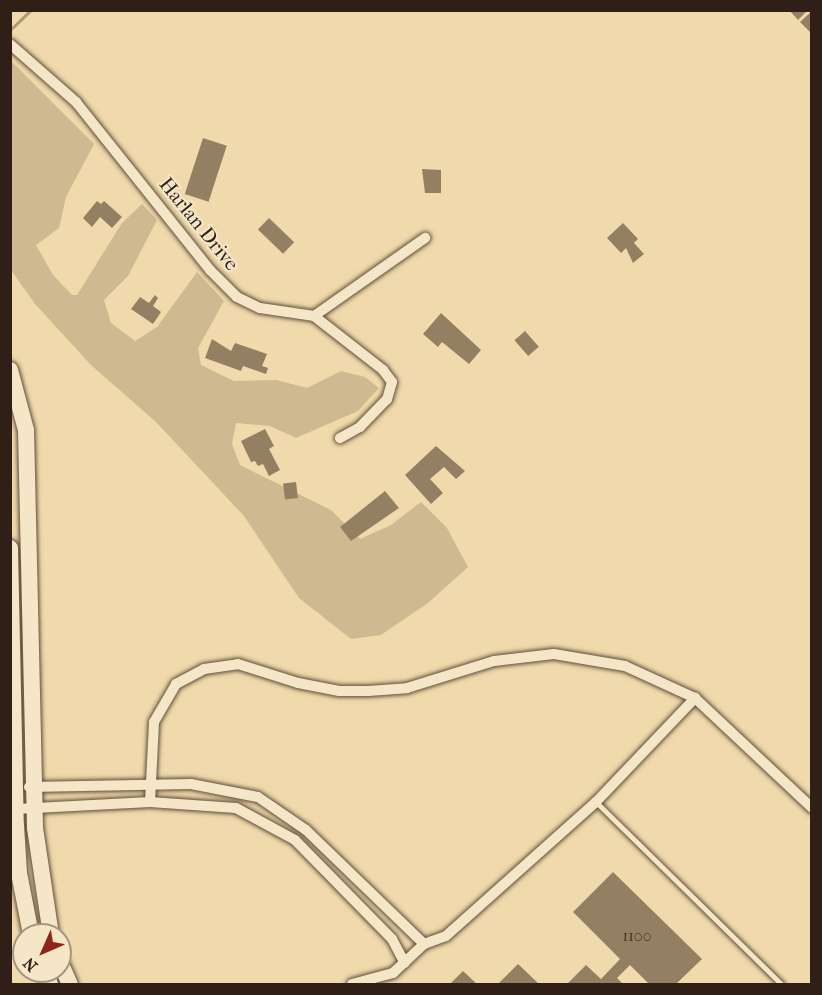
<!DOCTYPE html>
<style>
body{margin:0}
#map{position:relative;width:822px;height:995px;overflow:hidden;background:#f0d9aa;font-family:"IM FELL French Canon",serif}
div>[style]{position:absolute}
.green>*{inset:0;background:#cfb991}
.stream>*{height:3px;margin:-1.5px;padding:0 1.5px;transform-origin:1.5px;border-radius:1.5px;background:#ae9a78}
.building>*{inset:0;background:#938063;transform-origin:0 0}
.roads{filter:drop-shadow(0 0 2px #5f4e3c) drop-shadow(0 0 2px #5f4e3c)}
.lane>*{height:5px;margin:-2.5px;padding:0 2.5px;transform-origin:2.5px;border-radius:2.5px;background:#f5e6c8}
.street>*{height:10px;margin:-5px;padding:0 5px;transform-origin:5px;border-radius:5px;background:#f5e6c8}
.secondary>*{height:16px;margin:-8px;padding:0 8px;transform-origin:8px;border-radius:8px;background:#f5e6c8}
span{translate:-50% -50%;white-space:nowrap;text-align:center;line-height:1.15;-webkit-text-stroke:4.5px #f5e6c8;paint-order:stroke}
.number-label{font-size:16px;color:#48372a}
.number-label span{-webkit-text-stroke-width:0}
.street-label{font-size:20px;color:#2f1f17}
.frame{position:absolute;inset:0;border:12px solid #2f1f17;pointer-events:none}
.north{position:absolute;left:12px;top:923px;width:60px;height:60px;box-sizing:border-box;background:#f5e6c8;border:2px solid #a69681;border-radius:50%;rotate:225deg;font-size:16px;font-weight:700;line-height:24px;text-align:center;color:#2f1f17}
.north::after{content:'';display:block;margin:auto;width:21px;height:27px;background:#8f2418;clip-path:polygon(50% 0,100% 100%,50% 72%,0 100%)}
</style>
<div id="map">
<div class="green">
<div style="clip-path:polygon(10px 60px,94px 144px,66px 197px,59px 228px,36px 245px,53px 275px,72px 295px,77px 295px,122px 223px,142px 204px,157px 220px,128px 276px,104px 300px,111px 323px,135px 341px,157px 327px,197px 272px,224px 301px,198px 348px,201px 365px,234px 381px,276px 380px,307px 388px,341px 371px,365px 377px,379px 388px,358px 411px,296px 438px,270px 426px,236px 423px,232px 444px,240px 465px,331px 510px,360px 539px,391px 525px,421px 502px,447px 528px,468px 567px,428px 603px,381px 635px,351px 639px,299px 598px,244px 516px,156px 422px,91px 365px,35px 304px,11px 270px)"></div>
</div>
<div class="stream">
<div style="left:10px;top:30px;width:29px;rotate:-44deg"></div>
</div>
<div class="building">
<div style="clip-path:polygon(789px 10px,808px 10px,798px 20px)"></div>
<div style="clip-path:polygon(812px 11px,812px 34px,800px 22px)"></div>
<div style="left:203px;top:138px;width:25px;height:59px;rotate:18deg"></div>
<div style="clip-path:polygon(422px 169px,441px 170px,441px 193px,425px 193px)"></div>
<div style="clip-path:polygon(97px 201px,101px 204px,104px 201px,122px 217px,112px 228px,100px 217px,92px 227px,83px 218px)"></div>
<div style="left:269px;top:218px;width:35px;height:16px;rotate:44deg"></div>
<div style="clip-path:polygon(623px 223px,638px 239px,634px 243px,644px 254px,633px 263px,626px 248px,621px 253px,607px 238px)"></div>
<div style="clip-path:polygon(155px 295px,158px 298px,153px 306px,161px 312px,153px 324px,131px 309px,140px 297px,149px 303px)"></div>
<div style="clip-path:polygon(441px 313px,481px 350px,469px 364px,442px 342px,438px 347px,423px 334px)"></div>
<div style="left:525px;top:331px;width:21px;height:14px;rotate:49deg"></div>
<div style="clip-path:polygon(212px 339px,231px 351px,235px 343px,267px 354px,262px 366px,268px 368px,266px 374px,243px 366px,241px 371px,205px 358px)"></div>
<div style="clip-path:polygon(265px 429px,274px 446px,269px 449px,280px 470px,269px 476px,263px 464px,258px 466px,255px 461px,251px 462px,241px 441px)"></div>
<div style="clip-path:polygon(436px 446px,465px 471px,456px 479px,444px 467px,430px 479px,443px 493px,431px 504px,405px 475px)"></div>
<div style="left:296px;top:482px;width:16px;height:13px;rotate:83deg"></div>
<div style="clip-path:polygon(385px 491px,399px 508px,351px 541px,340px 527px)"></div>
<div style="clip-path:polygon(613px 872px,702px 959px,676px 984px,649px 984px,630px 965px,617px 978px,623px 984px,567px 984px,586px 965px,601px 979px,620px 959px,573px 912px)"></div>
<div style="clip-path:polygon(518px 964px,539px 984px,498px 984px)"></div>
<div style="clip-path:polygon(463px 971px,477px 984px,450px 984px)"></div>
</div>
<div class="roads">
<div class="lane">
<div style="left:596px;top:802px;width:260px;rotate:44.5deg"></div>
</div>
<div class="street">
<div style="left:10px;top:44px;width:88px;rotate:41.3deg"></div>
<div style="left:76px;top:102px;width:215px;rotate:51.4deg"></div>
<div style="left:210px;top:270px;width:38px;rotate:45deg"></div>
<div style="left:237px;top:297px;width:25px;rotate:26deg"></div>
<div style="left:260px;top:308px;width:55px;rotate:8.4deg"></div>
<div style="left:314px;top:316px;width:136px;rotate:-35.1deg"></div>
<div style="left:314px;top:316px;width:88px;rotate:38deg"></div>
<div style="left:383px;top:370px;width:15px;rotate:53deg"></div>
<div style="left:392px;top:382px;width:18px;rotate:106deg"></div>
<div style="left:387px;top:399px;width:39px;rotate:134deg"></div>
<div style="left:360px;top:427px;width:23px;rotate:151deg"></div>
<div style="left:29px;top:787px;width:162px;rotate:-1.1deg"></div>
<div style="left:191px;top:784px;width:68px;rotate:11deg"></div>
<div style="left:258px;top:797px;width:58px;rotate:34.5deg"></div>
<div style="left:306px;top:830px;width:164px;rotate:44deg"></div>
<div style="left:150px;top:802px;width:80px;rotate:-87.1deg"></div>
<div style="left:154px;top:722px;width:44px;rotate:-59.9deg"></div>
<div style="left:176px;top:684px;width:32px;rotate:-28deg"></div>
<div style="left:204px;top:669px;width:34px;rotate:-8deg"></div>
<div style="left:238px;top:664px;width:63px;rotate:17.6deg"></div>
<div style="left:298px;top:683px;width:42px;rotate:11deg"></div>
<div style="left:339px;top:691px;width:29px"></div>
<div style="left:368px;top:691px;width:39px;rotate:-4deg"></div>
<div style="left:407px;top:688px;width:91px;rotate:-17.2deg"></div>
<div style="left:494px;top:661px;width:60px;rotate:-6.7deg"></div>
<div style="left:554px;top:654px;width:72px;rotate:9.6deg"></div>
<div style="left:625px;top:666px;width:77px;rotate:24.6deg"></div>
<div style="left:695px;top:698px;width:161px;rotate:43.2deg"></div>
<div style="left:16px;top:809px;width:134px;rotate:-3deg"></div>
<div style="left:150px;top:802px;width:86px;rotate:4deg"></div>
<div style="left:236px;top:808px;width:67px;rotate:28.5deg"></div>
<div style="left:295px;top:840px;width:139px;rotate:45.6deg"></div>
<div style="left:392px;top:939px;width:27px;rotate:62deg"></div>
<div style="left:352px;top:984px;width:42px;rotate:-15deg"></div>
<div style="left:393px;top:973px;width:42px;rotate:-43.1deg"></div>
<div style="left:424px;top:944px;width:23px;rotate:-20deg"></div>
<div style="left:446px;top:936px;width:201px;rotate:-41.8deg"></div>
<div style="left:596px;top:802px;width:144px;rotate:-46.4deg"></div>
</div>
<div class="secondary">
<div style="left:10px;top:370px;width:62px;rotate:75.1deg"></div>
<div style="left:26px;top:430px;width:398px;rotate:88.7deg"></div>
<div style="left:35px;top:828px;width:108px;rotate:81.5deg"></div>
<div style="left:10px;top:548px;width:277px;rotate:88.8deg"></div>
<div style="left:16px;top:825px;width:48px;rotate:86.4deg"></div>
<div style="left:19px;top:873px;width:63px;rotate:79deg"></div>
<div style="left:60px;top:962px;width:24px;rotate:66deg"></div>
<div style="left:44px;top:971px;width:14px;rotate:65deg"></div>
</div>
</div>
<div class="number-label">
<span style="left:637px;top:936px">1100</span>
</div>
<div class="street-label">
<span style="left:199px;top:224px;rotate:51deg">Harlan Drive</span>
</div>
<div class="frame"></div>
<div class="north">N</div>
</div>
